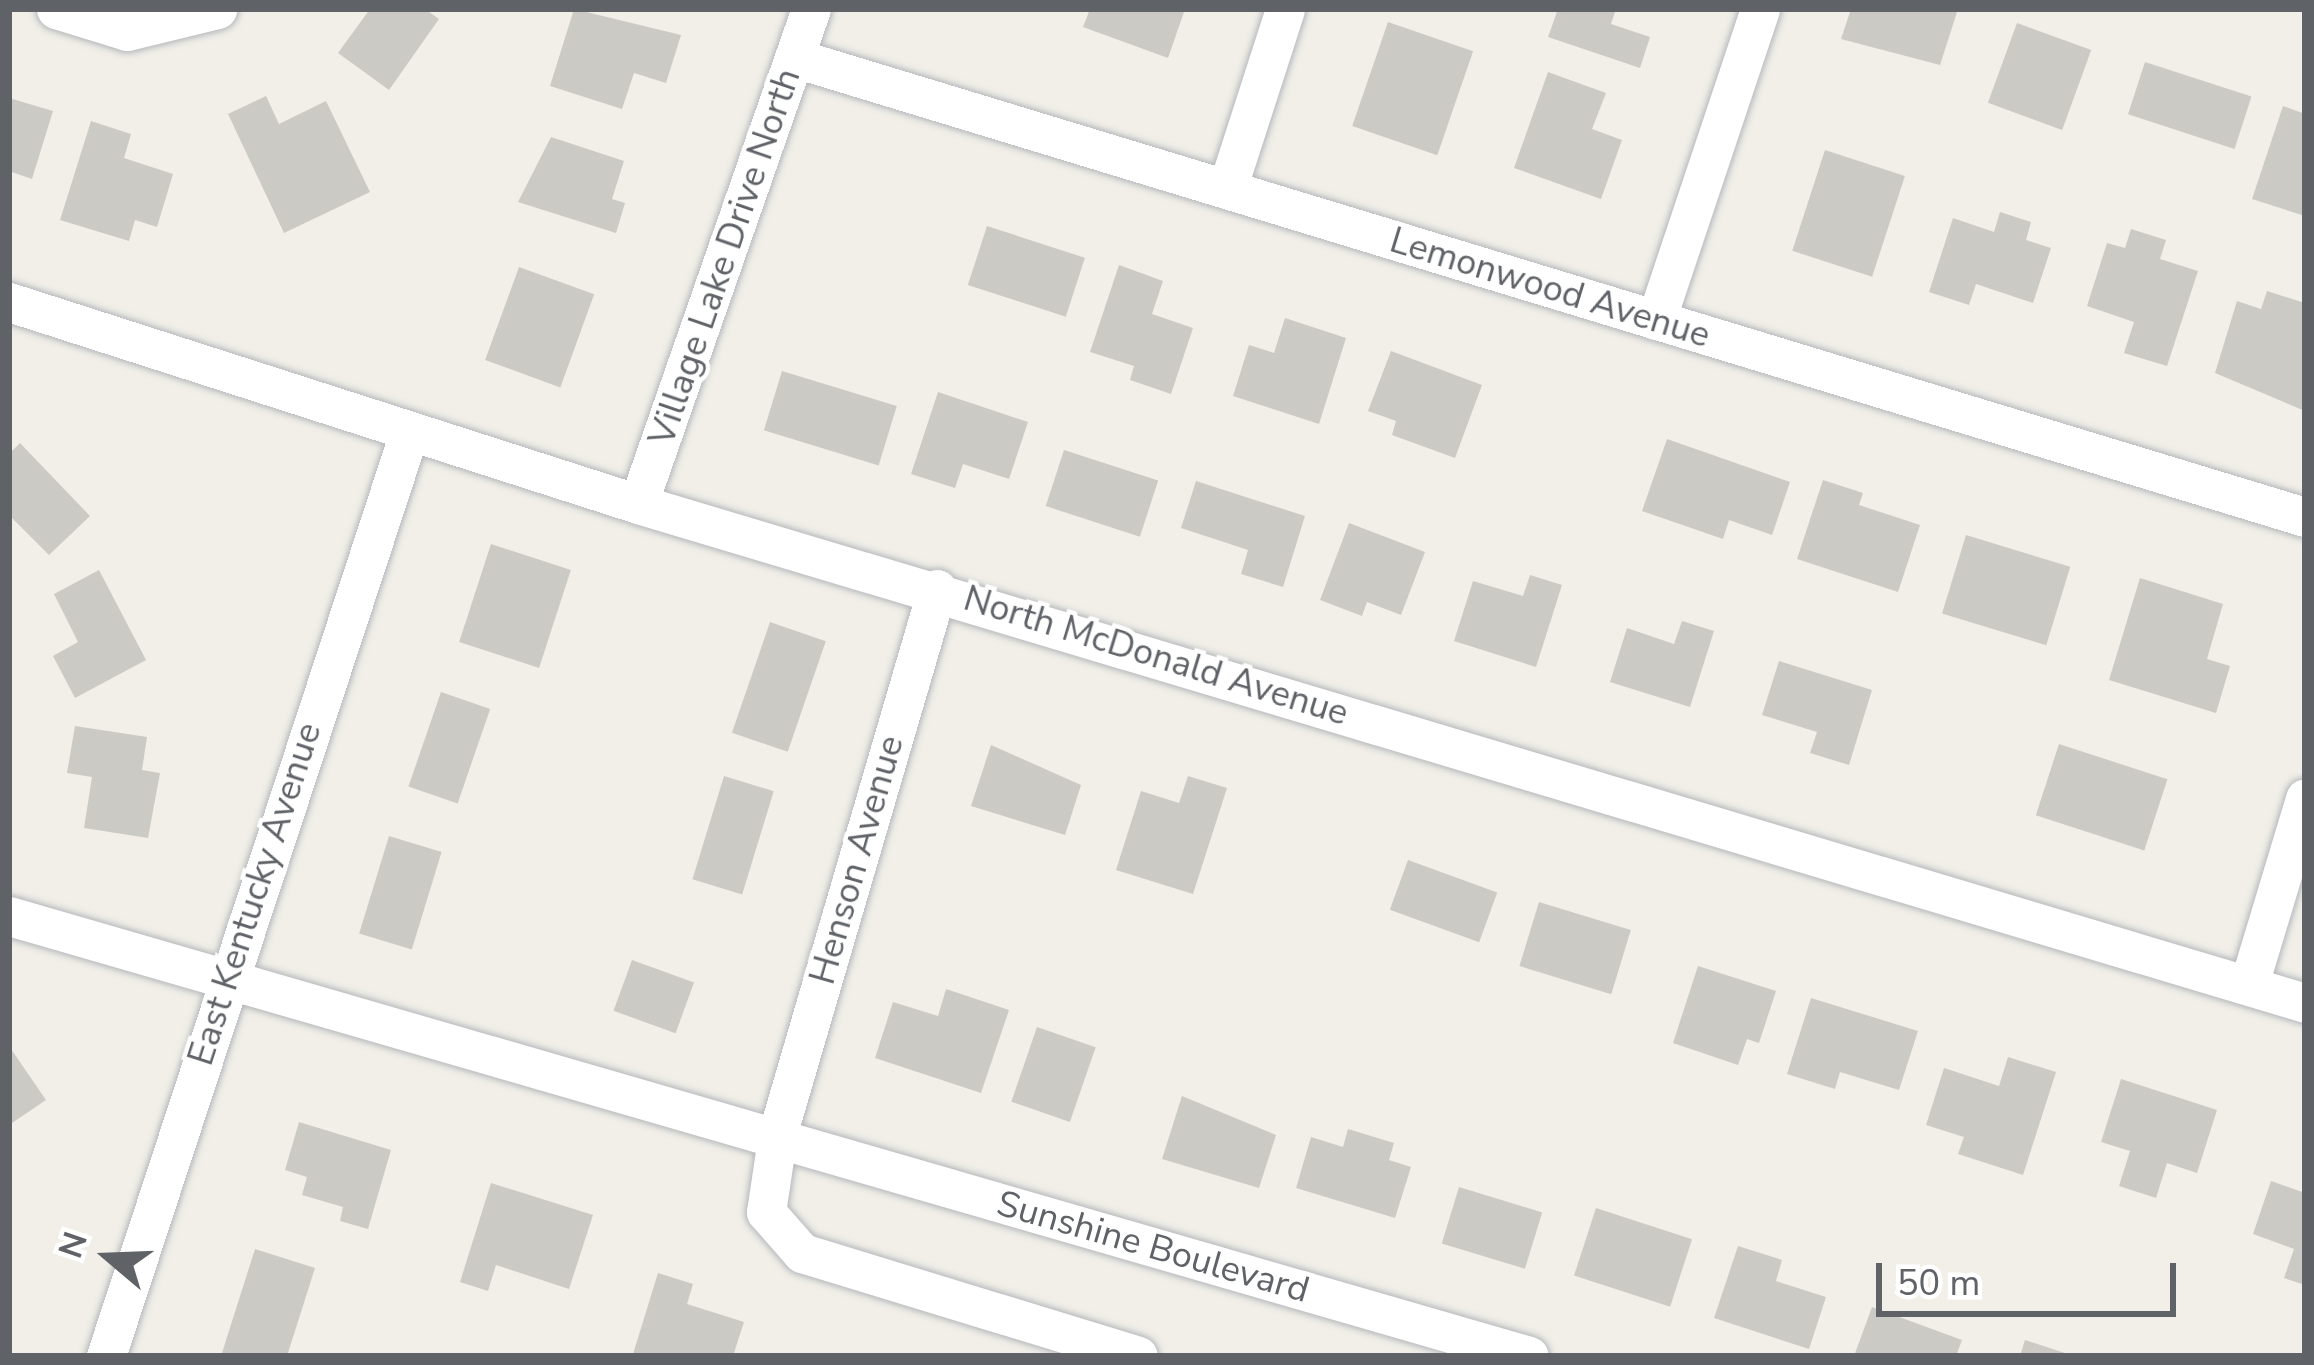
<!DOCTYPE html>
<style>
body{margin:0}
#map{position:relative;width:2314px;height:1365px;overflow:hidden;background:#f1efe8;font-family:"Nunito Sans",sans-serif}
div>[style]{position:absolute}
.building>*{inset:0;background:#cccac5;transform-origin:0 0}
.roads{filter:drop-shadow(0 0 3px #b5b8bc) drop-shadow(0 0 3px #b5b8bc)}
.minor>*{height:39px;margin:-19.5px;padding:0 19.5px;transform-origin:19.5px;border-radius:19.5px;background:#fff}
span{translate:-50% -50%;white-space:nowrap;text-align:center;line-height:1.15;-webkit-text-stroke:9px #fff;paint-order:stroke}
.street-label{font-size:36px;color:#5f6368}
.frame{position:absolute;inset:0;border:12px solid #5f6368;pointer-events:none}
.north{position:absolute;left:48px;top:1197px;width:120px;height:120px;-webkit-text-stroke:9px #fff;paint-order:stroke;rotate:289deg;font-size:33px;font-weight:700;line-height:48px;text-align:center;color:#5f6368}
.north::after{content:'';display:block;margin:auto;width:42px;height:54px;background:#5f6368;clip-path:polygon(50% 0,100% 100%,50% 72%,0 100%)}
.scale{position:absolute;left:1876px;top:1263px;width:300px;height:54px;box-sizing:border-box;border:6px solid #5f6368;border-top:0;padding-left:15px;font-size:36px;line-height:42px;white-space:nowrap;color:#5f6368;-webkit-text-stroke:9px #fff;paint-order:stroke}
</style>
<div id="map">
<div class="building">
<div style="clip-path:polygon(370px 9px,425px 9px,439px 19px,389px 90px,338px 53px)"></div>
<div style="clip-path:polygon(574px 9px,681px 35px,666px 83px,634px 73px,622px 109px,550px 86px)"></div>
<div style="clip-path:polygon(1090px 9px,1185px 9px,1168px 58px,1083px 27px)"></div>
<div style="clip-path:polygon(1558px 9px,1616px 9px,1611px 24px,1650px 37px,1640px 68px,1548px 37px)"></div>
<div style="clip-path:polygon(1851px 9px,1958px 9px,1940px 65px,1841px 39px)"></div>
<div style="left:1388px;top:22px;width:90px;height:110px;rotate:19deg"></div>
<div style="left:2017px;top:23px;width:79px;height:85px;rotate:20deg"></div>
<div style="left:2145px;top:62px;width:112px;height:55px;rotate:18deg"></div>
<div style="clip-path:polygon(1548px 72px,1606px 93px,1592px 129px,1622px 140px,1601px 199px,1514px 168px)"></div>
<div style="clip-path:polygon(266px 96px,279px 124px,326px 101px,370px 192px,284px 233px,228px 114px)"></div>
<div style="clip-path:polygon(9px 98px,53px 111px,32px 179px,9px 171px)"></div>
<div style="clip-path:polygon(2283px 106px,2305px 114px,2305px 216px,2252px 199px)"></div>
<div style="clip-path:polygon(91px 121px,131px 134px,124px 158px,173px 174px,157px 227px,135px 220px,129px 241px,60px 220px)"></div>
<div style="clip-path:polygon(551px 137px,624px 161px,612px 199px,625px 203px,616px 233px,518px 202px)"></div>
<div style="left:1825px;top:150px;width:84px;height:106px;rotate:18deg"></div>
<div style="clip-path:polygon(2000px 212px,2031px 222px,2026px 240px,2051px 248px,2033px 303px,1976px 284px,1969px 305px,1929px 292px,1953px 218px,1994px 232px)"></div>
<div style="left:987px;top:226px;width:103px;height:62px;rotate:18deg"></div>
<div style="clip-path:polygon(2131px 229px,2166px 240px,2160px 259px,2198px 271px,2167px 366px,2124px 353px,2134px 322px,2087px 306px,2107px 243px,2125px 248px)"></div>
<div style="clip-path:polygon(1119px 265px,1163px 281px,1152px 314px,1193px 328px,1171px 394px,1130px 380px,1134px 366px,1090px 352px)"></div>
<div style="left:519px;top:267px;width:80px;height:99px;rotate:20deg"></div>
<div style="clip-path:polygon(2267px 291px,2305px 303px,2305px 411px,2215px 373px,2237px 301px,2261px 309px)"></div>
<div style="clip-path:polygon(1285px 318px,1346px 338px,1319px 424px,1233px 396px,1249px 345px,1274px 353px)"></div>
<div style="clip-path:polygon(1391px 351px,1482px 385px,1455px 458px,1392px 435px,1396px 421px,1368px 411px)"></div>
<div style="left:782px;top:371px;width:120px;height:62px;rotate:17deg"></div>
<div style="clip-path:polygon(938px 392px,1028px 422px,1009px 479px,963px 464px,955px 488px,911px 474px)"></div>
<div style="clip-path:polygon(1667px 439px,1790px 482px,1772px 535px,1729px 520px,1723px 539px,1642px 511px)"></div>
<div style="clip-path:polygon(20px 443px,90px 516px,49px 555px,9px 515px,9px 454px)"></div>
<div style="left:1064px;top:450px;width:99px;height:59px;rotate:18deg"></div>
<div style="clip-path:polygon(1823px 480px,1863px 493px,1859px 505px,1920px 525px,1898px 592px,1797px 559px)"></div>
<div style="clip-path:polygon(1196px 481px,1305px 516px,1283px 587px,1241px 574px,1248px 550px,1181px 528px)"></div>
<div style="clip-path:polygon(1349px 523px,1425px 552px,1401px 615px,1367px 602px,1362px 616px,1320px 600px)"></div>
<div style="left:1966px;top:535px;width:109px;height:82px;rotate:17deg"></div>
<div style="left:491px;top:544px;width:84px;height:103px;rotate:18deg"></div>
<div style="clip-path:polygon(99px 570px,146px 660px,75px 698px,53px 656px,78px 642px,54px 594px)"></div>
<div style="clip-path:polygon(1530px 575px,1562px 585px,1536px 667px,1454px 641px,1473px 581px,1523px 596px)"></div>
<div style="clip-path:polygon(2140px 578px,2223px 604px,2207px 659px,2230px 666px,2216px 713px,2109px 680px)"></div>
<div style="clip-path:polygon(1682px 621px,1714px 631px,1690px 707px,1610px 682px,1627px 628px,1674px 644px)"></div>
<div style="left:770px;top:622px;width:59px;height:117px;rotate:19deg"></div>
<div style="clip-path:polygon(1779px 661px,1872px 690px,1849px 765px,1810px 753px,1817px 732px,1762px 715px)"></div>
<div style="left:441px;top:692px;width:52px;height:100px;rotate:19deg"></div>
<div style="clip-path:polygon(75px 726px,147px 737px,142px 770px,160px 773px,148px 838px,84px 828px,92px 777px,67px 773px)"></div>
<div style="left:2059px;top:744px;width:114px;height:75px;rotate:18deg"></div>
<div style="clip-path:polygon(991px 745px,1081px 785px,1065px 835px,971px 806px)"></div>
<div style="left:724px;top:776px;width:52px;height:108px;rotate:17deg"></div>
<div style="clip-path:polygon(1188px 776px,1227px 788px,1193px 894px,1116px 870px,1141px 791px,1179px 803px)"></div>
<div style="left:389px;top:836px;width:55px;height:102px;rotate:17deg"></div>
<div style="left:1408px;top:860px;width:95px;height:53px;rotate:20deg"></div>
<div style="left:1539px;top:902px;width:96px;height:67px;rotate:17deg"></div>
<div style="left:632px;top:960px;width:66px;height:54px;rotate:20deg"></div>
<div style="clip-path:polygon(1698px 966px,1776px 991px,1759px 1043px,1747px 1039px,1738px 1065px,1673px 1043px)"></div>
<div style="clip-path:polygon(946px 989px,1009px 1010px,981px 1093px,875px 1058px,893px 1002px,938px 1016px)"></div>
<div style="clip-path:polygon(1811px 998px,1918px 1031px,1899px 1090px,1840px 1072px,1835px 1089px,1787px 1074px)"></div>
<div style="left:1037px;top:1027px;width:62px;height:79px;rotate:19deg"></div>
<div style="clip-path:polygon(9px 1046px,46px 1100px,9px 1125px)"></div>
<div style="clip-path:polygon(2008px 1057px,2056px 1072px,2023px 1175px,1958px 1154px,1964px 1137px,1926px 1125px,1944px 1068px,1999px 1086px)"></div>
<div style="clip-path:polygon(2121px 1079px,2217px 1110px,2197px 1173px,2167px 1163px,2156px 1198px,2119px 1186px,2130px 1151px,2101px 1142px)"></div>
<div style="clip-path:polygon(1182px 1096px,1276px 1135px,1259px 1188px,1162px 1159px)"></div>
<div style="clip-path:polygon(299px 1122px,391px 1150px,368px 1229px,340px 1221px,343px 1207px,302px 1195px,307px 1177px,285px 1170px)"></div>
<div style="clip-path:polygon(1348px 1129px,1394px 1143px,1389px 1160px,1411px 1167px,1395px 1218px,1296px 1188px,1311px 1137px,1343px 1147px)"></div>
<div style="clip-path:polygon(2271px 1181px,2305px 1193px,2305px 1285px,2284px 1278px,2294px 1249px,2253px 1234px)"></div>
<div style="clip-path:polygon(491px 1183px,593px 1215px,569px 1289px,496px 1265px,488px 1291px,460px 1282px)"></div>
<div style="left:1459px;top:1187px;width:87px;height:59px;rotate:17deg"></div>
<div style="left:1596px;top:1208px;width:101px;height:71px;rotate:18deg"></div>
<div style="clip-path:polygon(1738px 1246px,1782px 1260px,1776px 1281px,1826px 1297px,1809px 1349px,1714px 1318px)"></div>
<div style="clip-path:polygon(255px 1249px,315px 1268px,287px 1356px,221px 1356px)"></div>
<div style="clip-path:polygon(658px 1273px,693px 1284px,687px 1304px,744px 1322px,733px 1356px,633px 1354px)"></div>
<div style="clip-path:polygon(1872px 1307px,1962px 1340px,1956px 1356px,1854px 1356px)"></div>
<div style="clip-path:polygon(2025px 1340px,2071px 1355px,2071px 1356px,2020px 1356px)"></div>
</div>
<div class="roads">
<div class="minor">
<div style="left:56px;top:9px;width:74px;rotate:17.2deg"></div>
<div style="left:127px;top:31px;width:93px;rotate:-13.7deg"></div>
<div style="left:795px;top:58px;width:1578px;rotate:16.91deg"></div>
<div style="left:1227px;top:189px;width:189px;rotate:-72.1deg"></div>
<div style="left:9px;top:302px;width:661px;rotate:17.8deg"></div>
<div style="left:638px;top:504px;width:1740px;rotate:16.66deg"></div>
<div style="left:1656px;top:320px;width:328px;rotate:-71.5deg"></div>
<div style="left:638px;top:504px;width:524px;rotate:-70.74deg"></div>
<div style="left:937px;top:589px;width:566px;rotate:106.32deg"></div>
<div style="left:778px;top:1132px;width:81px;rotate:98.5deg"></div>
<div style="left:766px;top:1212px;width:55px;rotate:48.7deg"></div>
<div style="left:802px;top:1253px;width:351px;rotate:17deg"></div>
<div style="left:9px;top:916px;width:1582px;rotate:16.14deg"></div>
<div style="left:2249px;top:984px;width:194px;rotate:-73.2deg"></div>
<div style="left:106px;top:1356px;width:971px;rotate:-71.83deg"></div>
</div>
</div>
<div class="street-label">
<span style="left:725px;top:257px;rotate:-71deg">Village Lake Drive North</span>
<span style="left:1550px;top:288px;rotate:17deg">Lemonwood Avenue</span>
<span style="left:1156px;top:656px;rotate:17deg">North McDonald Avenue</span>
<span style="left:857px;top:860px;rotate:-74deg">Henson Avenue</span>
<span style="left:255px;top:894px;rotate:-72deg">East Kentucky Avenue</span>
<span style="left:1153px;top:1247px;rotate:16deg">Sunshine Boulevard</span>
</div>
<div class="frame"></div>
<div class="north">N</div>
<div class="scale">50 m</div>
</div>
